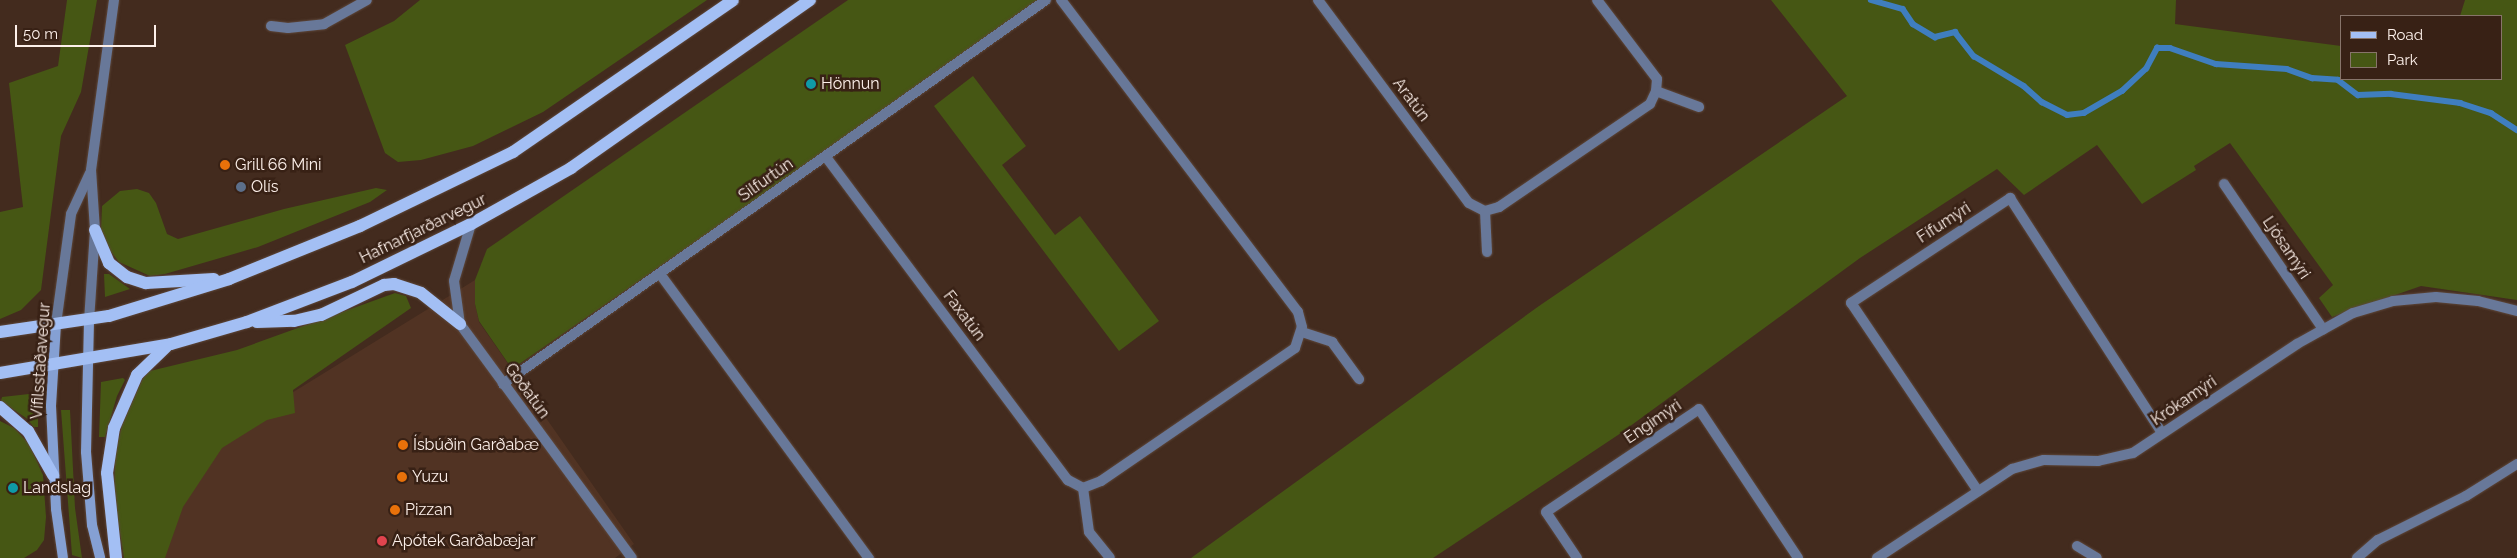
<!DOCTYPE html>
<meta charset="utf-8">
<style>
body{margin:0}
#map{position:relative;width:2517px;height:558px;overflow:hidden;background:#432b1e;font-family:Raleway,sans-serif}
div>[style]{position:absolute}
.built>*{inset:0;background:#513323}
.green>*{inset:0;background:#465714}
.stream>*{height:5.5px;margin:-2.75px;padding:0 2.75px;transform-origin:2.75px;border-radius:2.75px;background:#3f7ebf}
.roads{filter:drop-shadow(0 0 1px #5d473b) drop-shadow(0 0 1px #5d473b)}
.minor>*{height:10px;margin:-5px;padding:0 5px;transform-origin:5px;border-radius:5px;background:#687899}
.tertiary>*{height:10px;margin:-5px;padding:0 5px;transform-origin:5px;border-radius:5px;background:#687899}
.secondary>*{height:10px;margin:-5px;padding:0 5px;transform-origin:5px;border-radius:5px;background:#85a0d3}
.primary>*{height:12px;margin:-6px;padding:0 6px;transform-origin:6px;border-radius:6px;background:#a3bff4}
.dots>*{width:14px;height:14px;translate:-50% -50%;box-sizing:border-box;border:2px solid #382115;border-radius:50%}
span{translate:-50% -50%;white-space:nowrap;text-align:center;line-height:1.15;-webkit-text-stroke:5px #382115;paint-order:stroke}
.poi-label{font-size:16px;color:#fdf0ea}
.left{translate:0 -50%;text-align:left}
.street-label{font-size:16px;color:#fdf0ea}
.legend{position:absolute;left:2340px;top:15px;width:162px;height:65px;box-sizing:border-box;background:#382115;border:1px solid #87746a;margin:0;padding:6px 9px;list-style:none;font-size:15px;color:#fdf0ea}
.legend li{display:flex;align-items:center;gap:10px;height:25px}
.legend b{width:25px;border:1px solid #87746a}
.scale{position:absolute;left:15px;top:25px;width:141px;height:22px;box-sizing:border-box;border:2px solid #fdf0ea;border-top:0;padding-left:6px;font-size:15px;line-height:18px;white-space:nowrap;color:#fdf0ea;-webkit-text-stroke:4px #382115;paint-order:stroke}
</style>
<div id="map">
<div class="built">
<div style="clip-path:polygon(475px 280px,475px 304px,479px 322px,634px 544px,615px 558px,154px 558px,212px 442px)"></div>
</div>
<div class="green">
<div style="clip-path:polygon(67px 0,97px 0,81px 92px,61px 136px,41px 290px,21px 310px,0 319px,0 212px,23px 207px,9px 83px,58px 66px)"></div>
<div style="clip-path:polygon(420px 0,707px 0,543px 112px,473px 146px,421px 160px,398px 162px,385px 153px,345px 45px,394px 21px)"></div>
<div style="clip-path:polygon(848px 0,1037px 0,783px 181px,512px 369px,479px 321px,475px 304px,475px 280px,487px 249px)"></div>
<div style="clip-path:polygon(1771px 0,2176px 0,2175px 24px,2341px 46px,2341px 79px,2501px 79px,2501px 16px,2460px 16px,2465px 0,2517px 0,2517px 300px,2421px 286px,2332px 317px,2319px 298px,2333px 285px,2230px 143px,2194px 166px,2196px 170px,2142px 204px,2097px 145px,2024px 195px,1997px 169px,1860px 258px,1618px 435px,1433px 558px,1191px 558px,1539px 306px,1847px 96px)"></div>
<div style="clip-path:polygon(973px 76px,1026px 146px,1002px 165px,1055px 235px,1080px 216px,1159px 321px,1119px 351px,934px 106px)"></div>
<div style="clip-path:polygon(376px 188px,387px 190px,370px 202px,258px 247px,165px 274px,150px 276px,119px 262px,109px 249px,101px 229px,102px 206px,120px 191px,137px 189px,149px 193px,156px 203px,167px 234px,178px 239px,284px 209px)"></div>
<div style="clip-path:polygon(104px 274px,109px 274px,130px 289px,105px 297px)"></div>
<div style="clip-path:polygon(395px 293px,406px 296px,411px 308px,293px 390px,295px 413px,267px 420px,222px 448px,183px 507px,165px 558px,124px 558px,114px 495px,115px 455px,122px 425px,143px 378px,150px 371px,237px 350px)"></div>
<div style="clip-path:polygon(123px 378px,125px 380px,117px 396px,105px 437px,99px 437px,101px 382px)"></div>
<div style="clip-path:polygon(38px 393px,38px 427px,34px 427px,26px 418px,1px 401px,2px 397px)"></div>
<div style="clip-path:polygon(61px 410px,70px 410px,75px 508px,82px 558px,72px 555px)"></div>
<div style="clip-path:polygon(0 421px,14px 428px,29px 444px,43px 475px,46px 517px,44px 540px,37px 550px,24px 558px,0 558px)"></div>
</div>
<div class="stream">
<div style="left:1871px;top:0;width:33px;rotate:16deg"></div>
<div style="left:1903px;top:9px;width:18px;rotate:56deg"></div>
<div style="left:1913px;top:24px;width:26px;rotate:31deg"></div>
<div style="left:1935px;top:37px;width:21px;rotate:-14deg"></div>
<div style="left:1955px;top:32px;width:31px;rotate:52deg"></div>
<div style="left:1974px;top:56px;width:58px;rotate:31deg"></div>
<div style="left:2024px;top:86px;width:24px;rotate:42deg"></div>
<div style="left:2042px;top:102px;width:28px;rotate:27deg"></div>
<div style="left:2067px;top:115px;width:17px;rotate:-7deg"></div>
<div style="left:2084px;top:113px;width:44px;rotate:-30.1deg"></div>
<div style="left:2122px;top:91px;width:33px;rotate:-43deg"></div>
<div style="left:2146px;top:69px;width:24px;rotate:-62deg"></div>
<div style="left:2157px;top:48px;width:13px"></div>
<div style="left:2170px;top:48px;width:49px;rotate:19.2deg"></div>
<div style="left:2216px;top:64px;width:71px;rotate:4deg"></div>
<div style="left:2287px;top:69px;width:27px;rotate:20deg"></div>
<div style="left:2312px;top:78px;width:26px;rotate:4deg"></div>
<div style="left:2338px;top:80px;width:25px;rotate:37deg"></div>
<div style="left:2358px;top:95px;width:33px;rotate:-2deg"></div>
<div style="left:2391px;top:94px;width:70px;rotate:7.4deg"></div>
<div style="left:2460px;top:103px;width:33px;rotate:18deg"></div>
<div style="left:2491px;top:113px;width:31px;rotate:33deg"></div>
</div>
<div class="roads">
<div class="minor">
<div style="left:1318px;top:0;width:253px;rotate:53.4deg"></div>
<div style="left:1469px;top:203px;width:18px;rotate:27deg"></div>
<div style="left:1485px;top:211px;width:15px;rotate:-16deg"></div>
<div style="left:1499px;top:207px;width:183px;rotate:-34.3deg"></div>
<div style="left:1650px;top:104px;width:14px;rotate:-65deg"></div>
<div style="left:1656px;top:91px;width:12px;rotate:-85deg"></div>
<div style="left:1657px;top:79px;width:99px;rotate:-127.2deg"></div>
<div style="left:271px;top:26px;width:17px;rotate:7deg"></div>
<div style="left:288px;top:28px;width:36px;rotate:-6deg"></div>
<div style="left:324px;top:24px;width:49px;rotate:-29.2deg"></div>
<div style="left:1656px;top:91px;width:46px;rotate:20.4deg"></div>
<div style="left:826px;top:157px;width:404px;rotate:53.2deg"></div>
<div style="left:1068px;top:480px;width:17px;rotate:28deg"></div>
<div style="left:1083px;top:488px;width:19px;rotate:-21deg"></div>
<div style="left:1101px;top:481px;width:235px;rotate:-34.4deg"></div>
<div style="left:1295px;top:348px;width:22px;rotate:-72deg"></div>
<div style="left:1302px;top:327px;width:16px;rotate:-105deg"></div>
<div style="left:1298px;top:312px;width:392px;rotate:-127.2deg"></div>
<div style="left:2224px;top:184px;width:176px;rotate:55.7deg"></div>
<div style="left:1485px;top:211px;width:41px;rotate:87.2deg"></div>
<div style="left:471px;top:224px;width:59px;rotate:106.6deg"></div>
<div style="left:454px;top:281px;width:43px;rotate:82.1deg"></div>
<div style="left:460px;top:324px;width:290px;rotate:53.7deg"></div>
<div style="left:660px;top:274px;width:353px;rotate:53.7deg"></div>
<div style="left:1302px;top:332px;width:32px;rotate:18deg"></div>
<div style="left:1332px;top:342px;width:46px;rotate:53.9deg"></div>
<div style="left:503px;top:384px;width:665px;rotate:-35.27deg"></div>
<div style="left:1083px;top:488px;width:44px;rotate:82.2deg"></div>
<div style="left:1089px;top:532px;width:33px;rotate:51deg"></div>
<div style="left:1978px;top:491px;width:227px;rotate:-124deg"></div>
<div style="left:1851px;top:303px;width:191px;rotate:-33.4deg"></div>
<div style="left:2010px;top:198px;width:280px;rotate:57.1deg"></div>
<div style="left:2077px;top:546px;width:23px;rotate:31deg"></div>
<div style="left:1577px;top:558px;width:55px;rotate:-124deg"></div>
<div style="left:1546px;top:512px;width:184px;rotate:-33.9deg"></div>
<div style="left:1699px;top:409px;width:179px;rotate:56.4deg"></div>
<div style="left:1877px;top:558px;width:162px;rotate:-33.4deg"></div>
<div style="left:2012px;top:469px;width:33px;rotate:-16deg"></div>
<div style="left:2044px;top:460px;width:54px;rotate:1.1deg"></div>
<div style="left:2098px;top:461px;width:36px;rotate:-13deg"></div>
<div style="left:2133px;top:453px;width:197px;rotate:-33.6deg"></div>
<div style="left:2297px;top:344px;width:64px;rotate:-29deg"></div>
<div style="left:2353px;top:313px;width:42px;rotate:-16.7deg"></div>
<div style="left:2393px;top:301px;width:43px;rotate:-5.3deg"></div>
<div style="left:2436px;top:297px;width:42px;rotate:5.4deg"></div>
<div style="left:2478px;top:301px;width:40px;rotate:14.4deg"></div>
<div style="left:2357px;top:558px;width:28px;rotate:-41deg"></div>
<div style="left:2378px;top:540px;width:98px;rotate:-26.6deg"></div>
<div style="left:2466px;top:496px;width:60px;rotate:-32.1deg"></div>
</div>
<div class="tertiary">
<div style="left:89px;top:321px;width:91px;rotate:-86.2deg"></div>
<div style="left:95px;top:230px;width:60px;rotate:-93.8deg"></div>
<div style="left:91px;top:170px;width:172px;rotate:-82.3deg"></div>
<div style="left:56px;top:324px;width:111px;rotate:-82.2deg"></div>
<div style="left:71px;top:214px;width:45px;rotate:-65.1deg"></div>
</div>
<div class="secondary">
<div style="left:89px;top:321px;width:131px;rotate:91.3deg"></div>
<div style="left:86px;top:452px;width:73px;rotate:85.3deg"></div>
<div style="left:92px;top:525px;width:34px;rotate:76deg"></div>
<div style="left:56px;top:324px;width:82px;rotate:93.5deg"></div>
<div style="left:51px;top:406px;width:103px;rotate:87.2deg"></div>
<div style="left:56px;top:509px;width:49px;rotate:81.9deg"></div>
</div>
<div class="primary">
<div style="left:95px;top:230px;width:36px;rotate:67deg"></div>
<div style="left:109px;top:263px;width:23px;rotate:38deg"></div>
<div style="left:127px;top:277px;width:20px;rotate:18deg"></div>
<div style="left:146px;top:283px;width:68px;rotate:-3.4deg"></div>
<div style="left:257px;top:322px;width:37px;rotate:-2deg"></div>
<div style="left:294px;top:321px;width:28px;rotate:-13deg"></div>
<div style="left:321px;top:315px;width:70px;rotate:-25.5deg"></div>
<div style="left:384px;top:285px;width:10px;rotate:-6deg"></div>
<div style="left:394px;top:284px;width:28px;rotate:18deg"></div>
<div style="left:421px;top:293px;width:50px;rotate:38.5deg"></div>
<div style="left:0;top:332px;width:110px;rotate:-8.4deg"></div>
<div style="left:109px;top:316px;width:126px;rotate:-17.1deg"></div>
<div style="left:229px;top:279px;width:141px;rotate:-22deg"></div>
<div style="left:360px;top:226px;width:170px;rotate:-25.8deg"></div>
<div style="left:513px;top:152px;width:267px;rotate:-34.6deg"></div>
<div style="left:0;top:373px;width:173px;rotate:-9.6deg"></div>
<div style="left:171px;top:344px;width:79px;rotate:-16.1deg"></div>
<div style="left:247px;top:322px;width:112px;rotate:-20.9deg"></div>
<div style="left:352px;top:282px;width:132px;rotate:-26deg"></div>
<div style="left:471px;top:224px;width:115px;rotate:-29.2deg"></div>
<div style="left:571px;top:168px;width:292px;rotate:-35.1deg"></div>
<div style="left:0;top:407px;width:37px;rotate:41deg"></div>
<div style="left:28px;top:431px;width:51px;rotate:60.4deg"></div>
<div style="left:116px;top:558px;width:85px;rotate:-96deg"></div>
<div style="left:107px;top:473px;width:46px;rotate:-81.2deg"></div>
<div style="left:114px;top:428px;width:58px;rotate:-66.5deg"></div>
<div style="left:137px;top:375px;width:40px;rotate:-44deg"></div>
</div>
</div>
<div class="dots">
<div style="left:811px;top:84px;background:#0f9aa8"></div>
<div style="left:225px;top:165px;background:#e8710a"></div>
<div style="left:241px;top:187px;background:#5c6f8a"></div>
<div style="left:403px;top:445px;background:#e8710a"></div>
<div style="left:402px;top:477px;background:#e8710a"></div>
<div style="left:13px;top:488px;background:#0f9aa8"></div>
<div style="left:395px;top:510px;background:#e8710a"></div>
<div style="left:382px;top:541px;background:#e0444e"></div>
</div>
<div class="poi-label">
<span class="left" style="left:821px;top:84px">Hönnun</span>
<span class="left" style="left:235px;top:165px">Grill 66 Mini</span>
<span class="left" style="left:251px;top:187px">Olís</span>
<span class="left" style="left:413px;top:445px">Ísbúðin Garðabæ</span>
<span class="left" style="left:412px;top:477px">Yuzu</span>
<span class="left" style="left:23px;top:488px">Landslag</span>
<span class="left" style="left:405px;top:510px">Pizzan</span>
<span class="left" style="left:392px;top:541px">Apótek Garðabæjar</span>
</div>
<div class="street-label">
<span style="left:1411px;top:100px;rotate:53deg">Aratún</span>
<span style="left:766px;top:180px;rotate:-35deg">Silfurtún</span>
<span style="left:1944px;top:223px;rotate:-33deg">Fífumýri</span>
<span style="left:423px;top:229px;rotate:-26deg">Hafnarfjarðarvegur</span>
<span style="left:2286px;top:248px;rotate:56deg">Ljósamýri</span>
<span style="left:964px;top:316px;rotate:53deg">Faxatún</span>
<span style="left:41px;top:361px;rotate:-86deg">Vífilsstaðavegur</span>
<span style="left:527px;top:391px;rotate:54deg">Goðatún</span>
<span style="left:2184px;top:401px;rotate:-34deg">Krókamýri</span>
<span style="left:1653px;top:422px;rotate:-34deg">Engimýri</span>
</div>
<ul class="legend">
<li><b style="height:6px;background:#a3bff4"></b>Road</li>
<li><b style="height:14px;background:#465714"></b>Park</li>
</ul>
<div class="scale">50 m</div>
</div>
